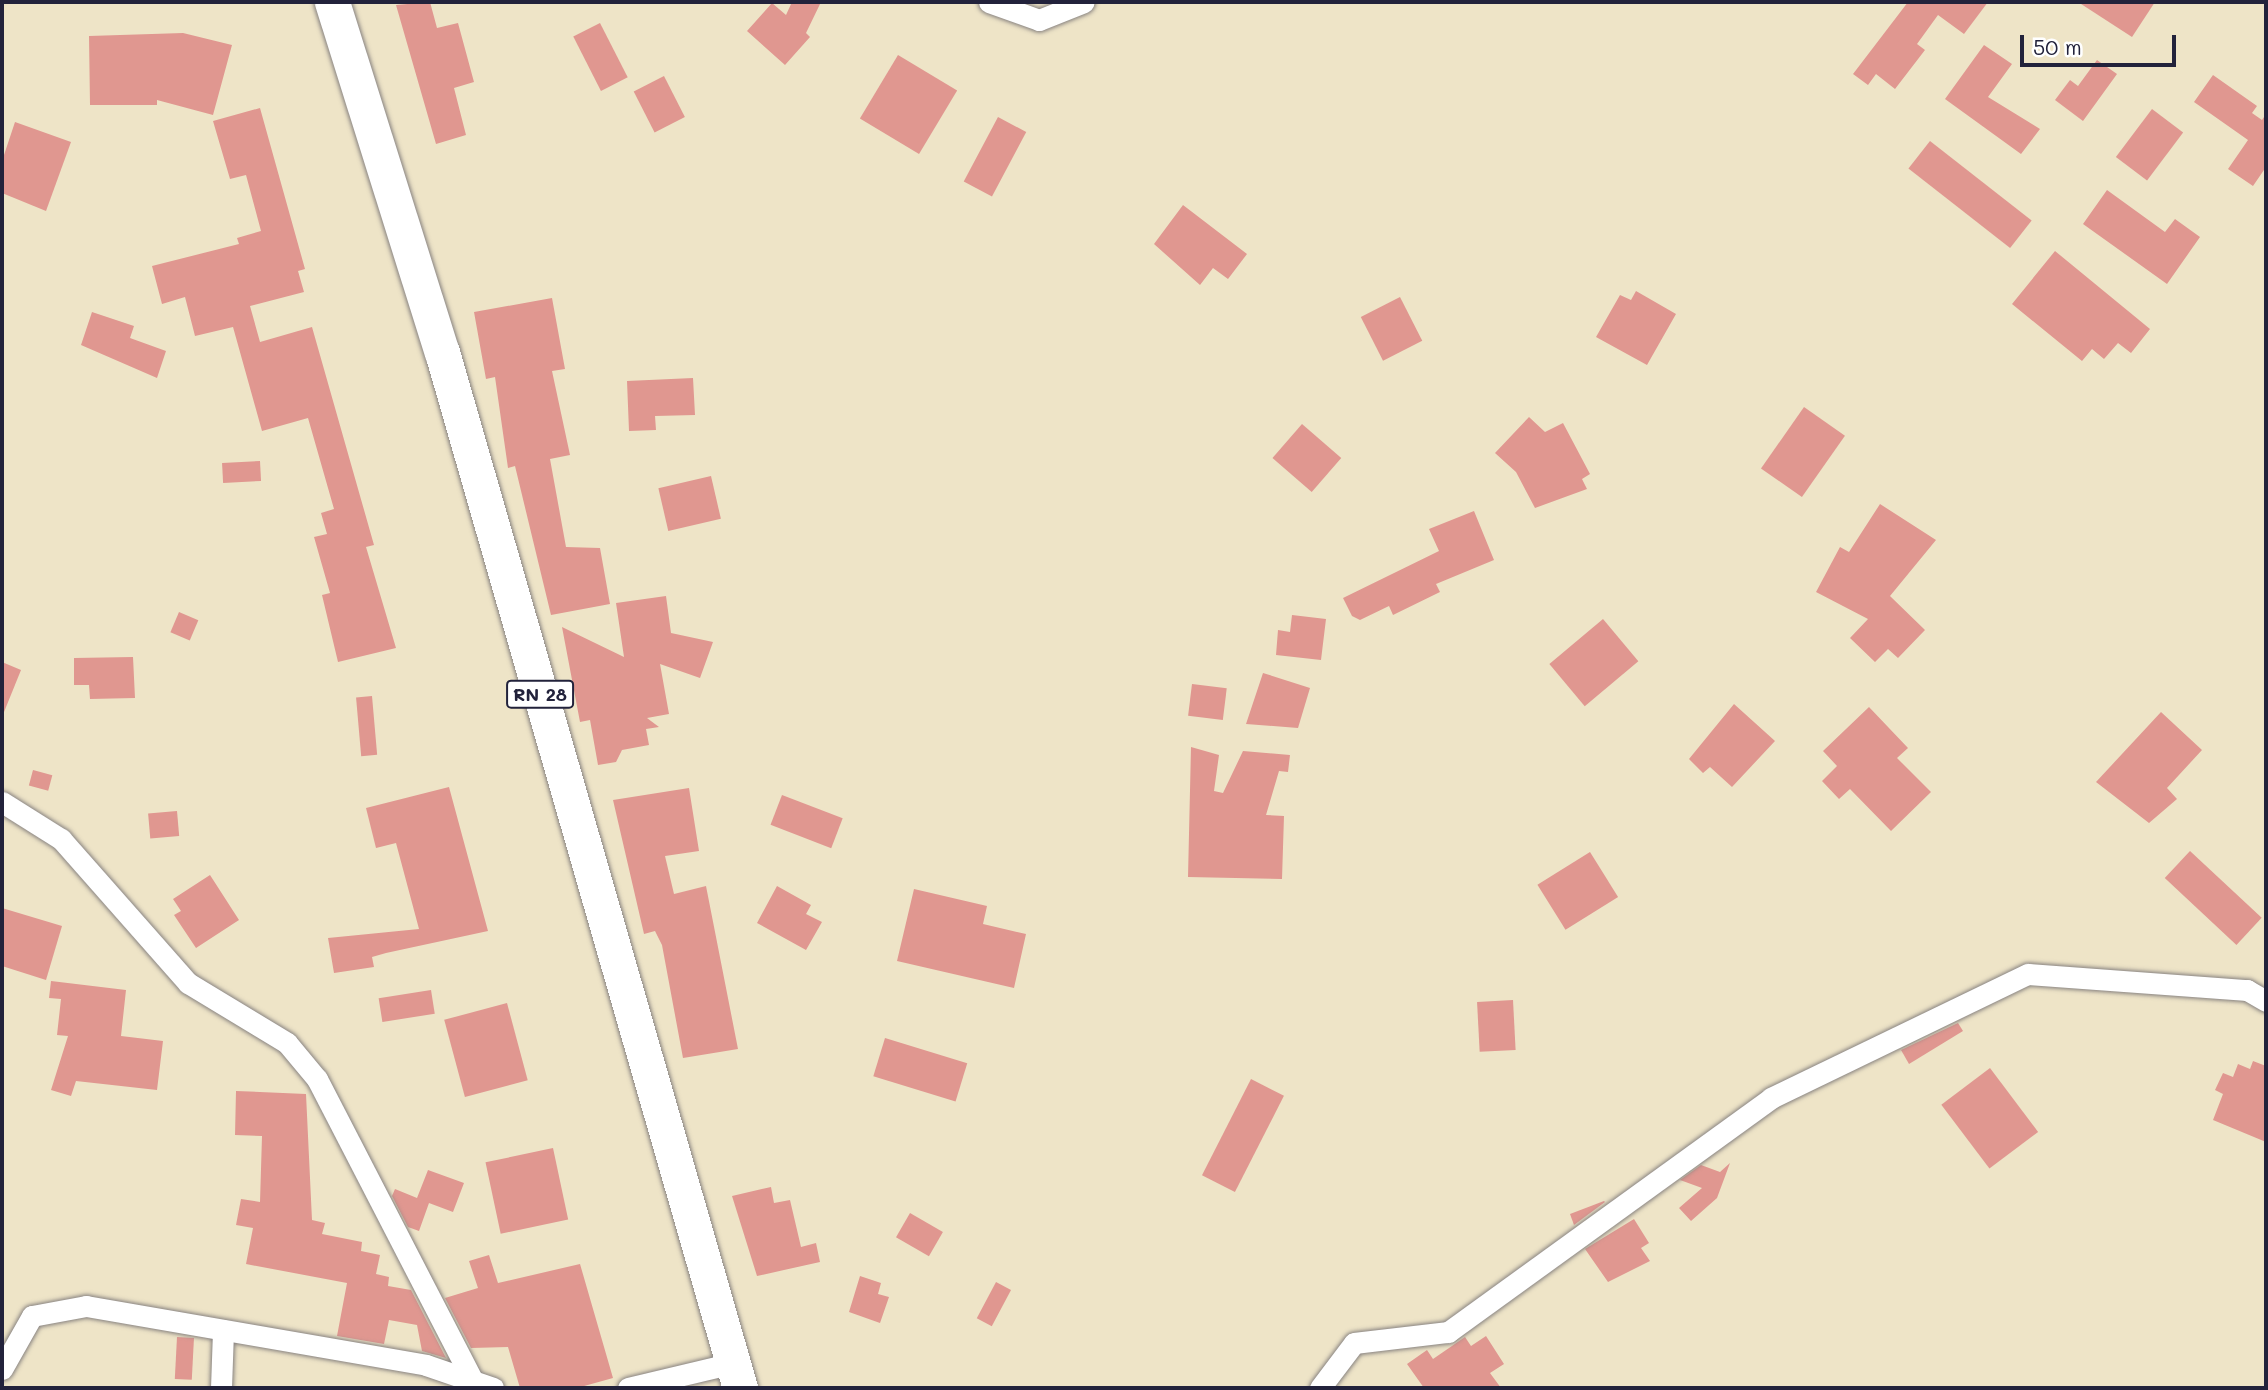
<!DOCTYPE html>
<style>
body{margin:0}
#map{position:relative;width:2268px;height:1390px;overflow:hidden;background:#eee4c7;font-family:Mali,sans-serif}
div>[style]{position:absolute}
.building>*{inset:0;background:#e09790;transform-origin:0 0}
.roads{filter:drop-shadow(0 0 2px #888381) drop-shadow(0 0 2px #888381)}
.minor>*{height:21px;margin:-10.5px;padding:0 10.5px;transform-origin:10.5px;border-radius:10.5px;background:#fff}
.primary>*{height:35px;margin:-17.5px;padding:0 17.5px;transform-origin:17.5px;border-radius:17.5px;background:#fff}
span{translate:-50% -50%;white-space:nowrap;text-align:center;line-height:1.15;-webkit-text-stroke:6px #fff;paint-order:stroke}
.shield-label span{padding:2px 5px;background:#fff;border:2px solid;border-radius:5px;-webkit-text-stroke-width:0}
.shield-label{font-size:18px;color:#22223b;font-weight:700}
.frame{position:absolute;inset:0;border:4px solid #22223b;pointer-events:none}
.scale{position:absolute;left:2020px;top:35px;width:156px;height:32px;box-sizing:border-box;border:4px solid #22223b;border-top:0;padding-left:9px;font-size:21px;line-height:24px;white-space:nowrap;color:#22223b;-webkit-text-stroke:5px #fff;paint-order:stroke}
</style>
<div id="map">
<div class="building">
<div style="clip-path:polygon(430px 2px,437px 28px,458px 23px,474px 82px,454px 88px,466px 135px,436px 144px,396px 5px)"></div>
<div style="clip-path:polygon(792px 2px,821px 2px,806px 33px,810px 37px,785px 65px,747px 31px,772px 3px,786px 15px)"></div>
<div style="clip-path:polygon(1908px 2px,1988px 2px,1964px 34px,1938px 15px,1917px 44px,1925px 50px,1895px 89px,1876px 74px,1868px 85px,1853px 74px)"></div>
<div style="clip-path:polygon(2078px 2px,2155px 2px,2132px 37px)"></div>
<div style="left:600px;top:23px;width:61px;height:30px;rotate:63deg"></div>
<div style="clip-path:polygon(183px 33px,232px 45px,213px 115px,157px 100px,157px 105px,90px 105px,89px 36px)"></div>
<div style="clip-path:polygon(1984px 45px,2012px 64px,1988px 97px,2040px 129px,2021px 154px,1945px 99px)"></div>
<div style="left:898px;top:55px;width:69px;height:74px;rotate:31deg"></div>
<div style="clip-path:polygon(2097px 60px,2117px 74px,2083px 121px,2055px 100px,2070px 80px,2078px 86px)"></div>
<div style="clip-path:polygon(2213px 75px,2257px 106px,2252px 113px,2262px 120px,2266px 114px,2266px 167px,2253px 186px,2228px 169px,2248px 140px,2194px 102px)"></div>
<div style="left:664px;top:76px;width:46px;height:34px;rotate:63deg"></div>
<div style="clip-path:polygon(260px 108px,305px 269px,298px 271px,304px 292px,250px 306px,260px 342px,312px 327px,374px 545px,366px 547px,396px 648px,338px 662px,322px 595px,330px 593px,314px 537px,327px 534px,321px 513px,334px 509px,308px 418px,262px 431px,233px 327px,195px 336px,185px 297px,162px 304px,152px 266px,239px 244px,237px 238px,261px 231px,246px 175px,230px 179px,213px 121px)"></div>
<div style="left:2152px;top:109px;width:39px;height:60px;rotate:37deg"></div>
<div style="left:998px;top:117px;width:32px;height:73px;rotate:28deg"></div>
<div style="clip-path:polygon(15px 122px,71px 142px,46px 211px,2px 193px,2px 161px)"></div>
<div style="left:1930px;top:141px;width:129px;height:35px;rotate:38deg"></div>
<div style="clip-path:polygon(2107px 190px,2165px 232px,2175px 219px,2200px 237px,2167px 284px,2083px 224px)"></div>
<div style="clip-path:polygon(1183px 205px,1247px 254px,1228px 279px,1213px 268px,1200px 285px,1154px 244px)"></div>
<div style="clip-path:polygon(2055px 251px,2150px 329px,2131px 353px,2118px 343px,2104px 359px,2092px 349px,2082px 361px,2012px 304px)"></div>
<div style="clip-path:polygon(1636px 291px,1676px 314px,1647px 365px,1596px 337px,1620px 295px,1631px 300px)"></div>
<div style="left:1400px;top:297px;width:49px;height:44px;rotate:63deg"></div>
<div style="clip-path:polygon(552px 298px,565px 369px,552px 371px,570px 455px,550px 459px,566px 547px,600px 548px,610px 604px,551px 615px,515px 466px,508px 468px,495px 377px,486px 379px,474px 312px)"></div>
<div style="clip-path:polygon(92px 312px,134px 326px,130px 338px,166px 351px,157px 378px,81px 345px)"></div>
<div style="clip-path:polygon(693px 378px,695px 415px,655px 416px,656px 430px,629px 431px,627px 381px)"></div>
<div style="left:1804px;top:407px;width:50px;height:75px;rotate:35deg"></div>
<div style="clip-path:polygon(1529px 417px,1545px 432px,1563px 423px,1590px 474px,1582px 479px,1587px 489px,1535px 508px,1516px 472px,1495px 453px)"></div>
<div style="left:1302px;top:424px;width:52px;height:45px;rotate:41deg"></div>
<div style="left:260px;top:461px;width:20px;height:38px;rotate:87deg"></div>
<div style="left:711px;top:476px;width:44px;height:54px;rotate:77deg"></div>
<div style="clip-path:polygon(1880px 504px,1936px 540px,1890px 596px,1925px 630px,1898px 658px,1888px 649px,1875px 662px,1850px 638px,1868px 619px,1816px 592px,1840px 547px,1849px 552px)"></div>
<div style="clip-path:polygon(1474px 511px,1494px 560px,1436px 584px,1440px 592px,1393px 615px,1389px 606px,1360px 620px,1352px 616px,1343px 598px,1439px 551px,1429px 529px)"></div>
<div style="clip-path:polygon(666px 596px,671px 633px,713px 642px,700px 678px,660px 664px,669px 714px,647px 718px,659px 727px,646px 729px,649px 745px,622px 750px,616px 762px,598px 765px,590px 720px,580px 722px,562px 627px,624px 657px,616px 603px)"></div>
<div style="left:179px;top:612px;width:21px;height:22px;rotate:23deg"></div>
<div style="clip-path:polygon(1292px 615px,1326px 619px,1321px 660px,1276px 655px,1278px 630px,1290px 632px)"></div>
<div style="left:1603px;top:619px;width:55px;height:70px;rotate:50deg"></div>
<div style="clip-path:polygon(133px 657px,135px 698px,90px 699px,89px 685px,74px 685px,74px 658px)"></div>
<div style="clip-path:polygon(2px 662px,21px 670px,2px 717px)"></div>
<div style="clip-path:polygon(1263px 673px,1310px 688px,1298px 728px,1246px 724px)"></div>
<div style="left:1192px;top:684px;width:35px;height:32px;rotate:7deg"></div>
<div style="left:372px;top:696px;width:59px;height:16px;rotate:85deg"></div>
<div style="clip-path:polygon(1734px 704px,1775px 741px,1732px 787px,1710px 767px,1703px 773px,1689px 759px)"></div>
<div style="clip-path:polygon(1869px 707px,1908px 748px,1897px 758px,1931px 792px,1891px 831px,1850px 789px,1839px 799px,1822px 781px,1837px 766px,1823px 751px)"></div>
<div style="clip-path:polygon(2161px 712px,2202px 750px,2167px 788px,2177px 799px,2149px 823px,2096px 782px)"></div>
<div style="clip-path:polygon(1191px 747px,1219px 755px,1214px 791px,1223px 793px,1243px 751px,1290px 755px,1288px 772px,1279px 771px,1266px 815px,1284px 816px,1282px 879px,1188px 877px)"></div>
<div style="left:33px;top:770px;width:20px;height:16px;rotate:15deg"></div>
<div style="clip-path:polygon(449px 787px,488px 931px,386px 953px,372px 957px,374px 967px,334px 973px,328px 938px,419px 929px,396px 843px,376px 848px,366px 808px)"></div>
<div style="clip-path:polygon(689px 788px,699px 851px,665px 856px,674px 894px,706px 886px,738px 1049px,683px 1058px,662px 945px,655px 931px,644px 934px,613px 800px)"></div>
<div style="left:782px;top:795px;width:65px;height:32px;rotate:21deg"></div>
<div style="left:177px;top:811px;width:25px;height:29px;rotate:85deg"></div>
<div style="left:2190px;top:851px;width:98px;height:37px;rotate:43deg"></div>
<div style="left:1590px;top:852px;width:53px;height:62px;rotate:58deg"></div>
<div style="clip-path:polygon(210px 875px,239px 920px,196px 948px,174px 915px,181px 911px,173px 899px)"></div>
<div style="clip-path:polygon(777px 886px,811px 905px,806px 914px,822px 922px,806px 950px,757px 923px)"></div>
<div style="clip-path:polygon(914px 889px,987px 906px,983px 924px,1026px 934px,1014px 988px,897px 961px)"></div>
<div style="clip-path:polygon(2px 908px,62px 926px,46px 980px,2px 966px)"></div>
<div style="clip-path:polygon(51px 981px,126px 990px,121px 1036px,163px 1041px,157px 1090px,76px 1081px,71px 1096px,51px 1090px,68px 1036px,57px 1035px,61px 999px,49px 998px)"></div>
<div style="left:431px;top:990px;width:24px;height:53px;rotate:81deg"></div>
<div style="left:1513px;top:1000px;width:50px;height:36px;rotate:87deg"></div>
<div style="left:507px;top:1003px;width:80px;height:65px;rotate:75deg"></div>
<div style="clip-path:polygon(1958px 1023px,1963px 1031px,1909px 1064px,1901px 1050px)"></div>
<div style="left:885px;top:1038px;width:86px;height:40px;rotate:17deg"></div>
<div style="clip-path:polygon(2253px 1061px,2266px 1066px,2266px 1142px,2213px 1120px,2223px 1094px,2215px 1090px,2223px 1073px,2233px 1077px,2238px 1064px,2250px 1069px)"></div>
<div style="left:1990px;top:1068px;width:80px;height:61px;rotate:53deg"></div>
<div style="left:1251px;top:1079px;width:37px;height:108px;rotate:27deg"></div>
<div style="clip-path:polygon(236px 1091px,306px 1094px,312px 1220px,325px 1223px,322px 1234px,362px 1242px,361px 1251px,380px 1255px,376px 1274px,389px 1277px,388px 1286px,411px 1290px,446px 1358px,422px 1351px,417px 1325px,389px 1320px,384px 1344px,337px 1336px,347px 1283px,246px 1264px,253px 1228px,236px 1225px,241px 1199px,260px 1202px,262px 1136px,235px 1135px)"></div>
<div style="left:553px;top:1148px;width:73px;height:69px;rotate:78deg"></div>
<div style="clip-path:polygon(1730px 1163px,1717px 1198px,1691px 1221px,1679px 1208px,1702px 1188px,1680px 1180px,1701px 1165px,1720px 1172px)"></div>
<div style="clip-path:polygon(428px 1170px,464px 1183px,453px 1212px,429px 1203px,419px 1231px,408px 1227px,392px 1196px,395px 1189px,417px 1198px)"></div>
<div style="clip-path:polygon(771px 1187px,774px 1203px,790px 1200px,801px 1247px,816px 1243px,820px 1262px,757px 1276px,732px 1196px)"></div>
<div style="clip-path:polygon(1604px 1201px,1605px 1202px,1574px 1225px,1570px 1214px)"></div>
<div style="left:910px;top:1213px;width:38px;height:28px;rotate:30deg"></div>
<div style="clip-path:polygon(1634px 1219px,1649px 1243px,1641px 1248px,1650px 1261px,1608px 1282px,1585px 1249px)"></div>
<div style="clip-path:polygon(489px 1255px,498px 1283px,580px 1264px,613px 1378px,577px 1388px,520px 1388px,508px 1347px,471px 1348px,445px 1298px,478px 1288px,469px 1261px)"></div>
<div style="clip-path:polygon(860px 1276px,881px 1283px,878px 1294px,889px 1297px,880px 1323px,849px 1312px)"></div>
<div style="left:996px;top:1282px;width:17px;height:41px;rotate:28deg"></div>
<div style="clip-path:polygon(1486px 1336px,1504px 1364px,1490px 1373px,1501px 1388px,1424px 1388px,1407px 1364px,1427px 1350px,1433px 1359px,1465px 1337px,1471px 1346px)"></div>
<div style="left:177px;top:1337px;width:17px;height:42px;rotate:3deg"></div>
</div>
<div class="roads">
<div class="minor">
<div style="left:989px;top:2px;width:53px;rotate:19.8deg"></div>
<div style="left:1039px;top:20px;width:48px;rotate:-21.8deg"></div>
<div style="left:2px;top:802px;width:70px;rotate:32.1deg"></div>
<div style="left:61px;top:839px;width:192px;rotate:48.6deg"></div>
<div style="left:188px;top:983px;width:116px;rotate:31.2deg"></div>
<div style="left:287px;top:1043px;width:47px;rotate:50.2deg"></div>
<div style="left:317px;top:1079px;width:338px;rotate:62.7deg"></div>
<div style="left:2px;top:1369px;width:61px;rotate:-60.5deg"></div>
<div style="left:32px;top:1316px;width:55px;rotate:-10.5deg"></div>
<div style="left:86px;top:1306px;width:345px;rotate:9.8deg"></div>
<div style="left:426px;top:1365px;width:71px;rotate:18.9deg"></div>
<div style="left:221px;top:1388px;width:58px;rotate:-88deg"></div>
<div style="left:628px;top:1388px;width:108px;rotate:-13.4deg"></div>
<div style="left:1320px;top:1388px;width:56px;rotate:-52.9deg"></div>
<div style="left:1354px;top:1343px;width:95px;rotate:-6.7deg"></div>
<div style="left:1448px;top:1332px;width:399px;rotate:-35.9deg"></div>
<div style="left:1771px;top:1098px;width:285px;rotate:-25.8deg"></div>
<div style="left:2028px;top:974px;width:220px;rotate:4.2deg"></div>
<div style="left:2247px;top:990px;width:22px;rotate:30deg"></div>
</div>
<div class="primary">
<div style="left:332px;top:2px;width:367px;rotate:72.6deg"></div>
<div style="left:442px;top:352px;width:1078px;rotate:73.95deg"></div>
</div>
</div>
<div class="shield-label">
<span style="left:540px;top:694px">RN 28</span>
</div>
<div class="frame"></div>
<div class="scale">50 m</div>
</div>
